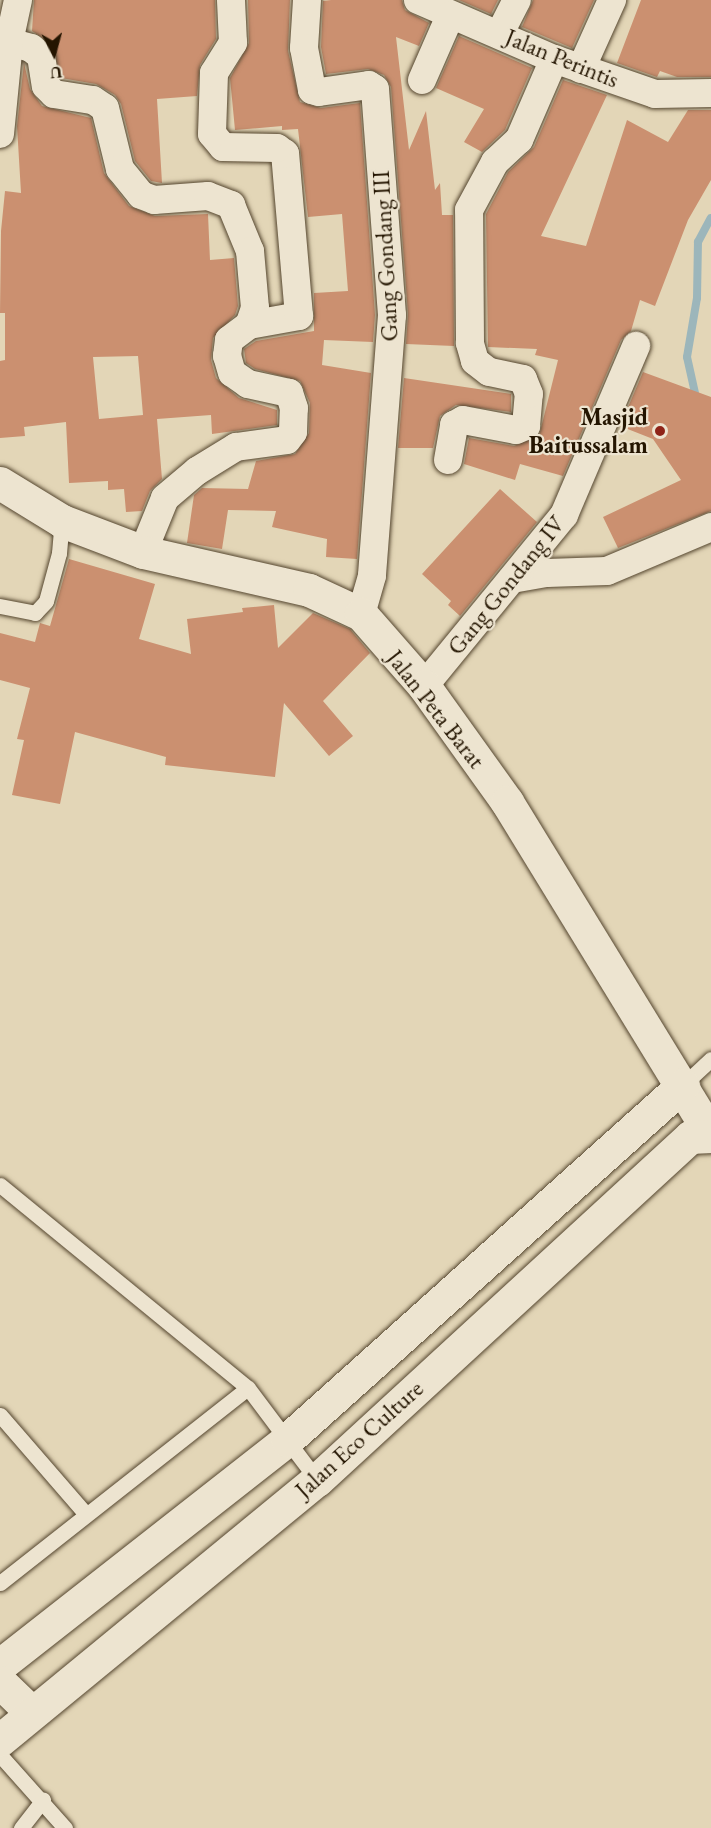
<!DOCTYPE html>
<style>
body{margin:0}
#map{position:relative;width:711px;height:1828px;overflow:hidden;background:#e3d6b7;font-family:"EB Garamond",serif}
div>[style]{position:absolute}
.stream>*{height:8px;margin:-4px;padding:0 4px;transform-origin:4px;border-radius:4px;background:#9cb6bb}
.building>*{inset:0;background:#cb9070}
.roads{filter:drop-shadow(0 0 2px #54452e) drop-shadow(0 0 2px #54452e)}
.lane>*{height:15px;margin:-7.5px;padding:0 7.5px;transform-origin:7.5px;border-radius:7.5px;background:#ede4d0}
.street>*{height:28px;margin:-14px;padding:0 14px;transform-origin:14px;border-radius:14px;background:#ede4d0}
.secondary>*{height:33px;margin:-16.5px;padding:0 16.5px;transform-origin:16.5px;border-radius:16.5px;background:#ede4d0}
.dots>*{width:16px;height:16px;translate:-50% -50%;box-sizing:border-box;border:3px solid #ede4d0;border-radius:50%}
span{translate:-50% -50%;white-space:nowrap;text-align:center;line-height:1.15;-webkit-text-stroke:4.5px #ede4d0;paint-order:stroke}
.street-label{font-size:24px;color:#241501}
.poi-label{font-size:24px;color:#241501;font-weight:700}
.right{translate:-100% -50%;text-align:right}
.north{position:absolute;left:24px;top:24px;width:60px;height:60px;-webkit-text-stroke:4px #ede4d0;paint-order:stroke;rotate:174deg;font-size:16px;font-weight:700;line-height:24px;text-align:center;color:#241501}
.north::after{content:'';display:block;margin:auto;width:21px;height:27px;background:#241501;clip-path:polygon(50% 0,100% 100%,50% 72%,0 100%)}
</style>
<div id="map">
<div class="stream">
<div style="left:697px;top:402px;width:46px;rotate:-102.5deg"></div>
<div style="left:687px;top:357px;width:60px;rotate:-80.4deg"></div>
<div style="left:697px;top:298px;width:56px;rotate:-89deg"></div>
<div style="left:698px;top:242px;width:27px;rotate:-62deg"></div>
</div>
<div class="building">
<div style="clip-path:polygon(34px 0,215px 0,216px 39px,200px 65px,197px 96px,157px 99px,162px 183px,151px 181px,135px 161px,121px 104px,115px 95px,96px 84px,61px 78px,52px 44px,32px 31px)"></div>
<div style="clip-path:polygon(248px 0,290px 0,288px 51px,300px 102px,321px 108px,360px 103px,375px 315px,373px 342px,324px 340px,322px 365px,371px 373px,357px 559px,326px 557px,327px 539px,272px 527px,276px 511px,228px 510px,222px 549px,187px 543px,194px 495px,202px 488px,248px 489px,256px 461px,295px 454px,309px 433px,310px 403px,300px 381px,255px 369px,246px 363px,244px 349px,256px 341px,314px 331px,314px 293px,348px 291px,342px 214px,308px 217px,298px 129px,282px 130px,282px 126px,235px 130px,230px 78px,249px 43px)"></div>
<div style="clip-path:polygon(331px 0,402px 0,405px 10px,429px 23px,419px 46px,396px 37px,409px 150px,426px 111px,435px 190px,440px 183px,442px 215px,453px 215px,454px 346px,406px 344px,408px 314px,391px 87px,384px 75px,368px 69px,326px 74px,321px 47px,323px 1px)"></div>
<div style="clip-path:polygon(459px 0,498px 0,491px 14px)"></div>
<div style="clip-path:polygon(533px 0,594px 0,572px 48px,522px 27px)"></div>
<div style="clip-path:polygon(641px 0,711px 0,711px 77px,677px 77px,660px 71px,657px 77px,617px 63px)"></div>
<div style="clip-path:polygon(459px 36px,532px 68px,505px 130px,482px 152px,464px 142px,484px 109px,436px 88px)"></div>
<div style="clip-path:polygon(evenodd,24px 63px,30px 89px,42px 106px,91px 118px,104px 173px,129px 206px,155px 216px,208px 214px,210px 260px,234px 258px,238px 306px,235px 315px,213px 338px,211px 360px,216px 378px,239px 398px,277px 410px,277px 425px,212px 434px,211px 415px,157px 419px,162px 479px,150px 491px,142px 511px,126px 512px,124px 489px,108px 490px,108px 481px,69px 483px,66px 422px,24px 427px,25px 436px,0 438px,0 361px,5px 360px,5px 313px,0 313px,1px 231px,5px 191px,21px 193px,17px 126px,24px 63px,138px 356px,143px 415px,99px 419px,93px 357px,138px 356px)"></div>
<div style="clip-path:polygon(563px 80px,607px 95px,541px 236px,586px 246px,627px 120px,668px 142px,688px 110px,711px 110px,711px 180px,688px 220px,655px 306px,640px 300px,631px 331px,621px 340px,563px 476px,520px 464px,515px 480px,464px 464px,469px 438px,514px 446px,539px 436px,558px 360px,535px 355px,537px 349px,488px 347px,486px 214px,508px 172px,534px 147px)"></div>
<div style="clip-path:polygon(643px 372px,711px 397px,711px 511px,618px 548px,603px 517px,681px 480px,653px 439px,620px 426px)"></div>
<div style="clip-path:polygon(404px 378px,511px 394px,511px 412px,456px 405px,440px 416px,433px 448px,398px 448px)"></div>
<div style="clip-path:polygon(500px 489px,537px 522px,460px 616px,448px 605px,451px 601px,422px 574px)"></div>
<div style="clip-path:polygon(69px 559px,155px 584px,139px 639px,191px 654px,187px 619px,243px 612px,242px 608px,274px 605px,278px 648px,313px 613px,350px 629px,370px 653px,323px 701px,353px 736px,329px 756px,284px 703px,275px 777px,165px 765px,166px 757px,75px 732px,60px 804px,12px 795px,24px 740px,17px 739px,30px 688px,0 680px,0 633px,35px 642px,40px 623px,50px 626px)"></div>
</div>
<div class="roads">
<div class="lane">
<div style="left:0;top:606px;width:36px;rotate:11deg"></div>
<div style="left:35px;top:613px;width:16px;rotate:-47deg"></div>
<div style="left:46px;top:601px;width:50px;rotate:-74.8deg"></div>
<div style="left:59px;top:553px;width:32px;rotate:-85deg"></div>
<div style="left:683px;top:1085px;width:38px;rotate:-43deg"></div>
<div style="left:0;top:1185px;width:320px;rotate:39.3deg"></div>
<div style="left:248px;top:1388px;width:115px;rotate:53.1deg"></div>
<div style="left:0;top:1415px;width:130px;rotate:49.1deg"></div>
<div style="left:0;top:1583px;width:315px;rotate:-38.2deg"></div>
<div style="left:0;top:1755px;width:98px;rotate:48.3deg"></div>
<div style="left:21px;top:1828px;width:36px;rotate:-52deg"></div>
</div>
<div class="street">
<div style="left:307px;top:0;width:48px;rotate:93.6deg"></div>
<div style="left:304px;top:48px;width:43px;rotate:79.2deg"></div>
<div style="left:312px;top:90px;width:7px;rotate:16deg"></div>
<div style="left:319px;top:92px;width:50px;rotate:-8deg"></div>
<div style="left:369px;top:85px;width:7px;rotate:34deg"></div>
<div style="left:375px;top:89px;width:227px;rotate:85.7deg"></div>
<div style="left:392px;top:315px;width:262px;rotate:94.4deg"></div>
<div style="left:372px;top:576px;width:40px;rotate:106deg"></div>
<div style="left:418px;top:0;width:148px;rotate:23.5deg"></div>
<div style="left:554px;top:59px;width:107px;rotate:19.1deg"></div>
<div style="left:655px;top:94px;width:56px;rotate:-1deg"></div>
<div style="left:500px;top:33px;width:37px;rotate:-63deg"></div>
<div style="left:9px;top:42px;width:23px;rotate:15deg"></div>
<div style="left:31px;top:48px;width:13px;rotate:39deg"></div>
<div style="left:41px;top:56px;width:30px;rotate:81deg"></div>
<div style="left:46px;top:86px;width:11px;rotate:45deg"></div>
<div style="left:54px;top:94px;width:39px;rotate:9deg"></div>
<div style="left:93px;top:100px;width:14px;rotate:34deg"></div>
<div style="left:105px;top:108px;width:63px;rotate:76.2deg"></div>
<div style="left:120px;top:169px;width:33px;rotate:51deg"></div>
<div style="left:141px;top:195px;width:14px;rotate:21deg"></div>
<div style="left:154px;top:200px;width:54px;rotate:-4.2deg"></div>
<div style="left:208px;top:196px;width:25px;rotate:21deg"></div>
<div style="left:231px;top:205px;width:50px;rotate:67.6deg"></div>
<div style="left:250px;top:251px;width:57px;rotate:85deg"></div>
<div style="left:255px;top:308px;width:18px;rotate:109deg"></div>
<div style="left:581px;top:69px;width:76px;rotate:-65.8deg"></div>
<div style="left:422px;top:80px;width:70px;rotate:-66.4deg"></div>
<div style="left:0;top:134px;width:92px;rotate:-84.4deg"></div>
<div style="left:9px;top:42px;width:43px;rotate:-77.9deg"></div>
<div style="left:448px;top:460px;width:36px;rotate:-80deg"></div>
<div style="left:454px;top:425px;width:10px;rotate:-29deg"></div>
<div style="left:463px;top:420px;width:54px;rotate:10.7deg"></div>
<div style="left:516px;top:430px;width:11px;rotate:-22deg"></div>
<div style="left:526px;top:426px;width:32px;rotate:-85deg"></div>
<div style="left:529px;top:394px;width:16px;rotate:-112deg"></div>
<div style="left:523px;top:379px;width:35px;rotate:-168deg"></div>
<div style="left:489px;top:372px;width:18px;rotate:-142deg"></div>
<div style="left:475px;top:361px;width:19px;rotate:-106deg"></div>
<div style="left:470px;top:343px;width:133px;rotate:-90.4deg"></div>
<div style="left:469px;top:210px;width:55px;rotate:-61.6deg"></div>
<div style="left:495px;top:162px;width:33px;rotate:-43deg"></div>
<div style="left:519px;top:140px;width:88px;rotate:-66.6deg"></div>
<div style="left:143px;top:552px;width:58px;rotate:-67.8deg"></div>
<div style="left:165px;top:498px;width:42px;rotate:-40.2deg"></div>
<div style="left:197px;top:471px;width:46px;rotate:-31.6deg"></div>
<div style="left:236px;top:447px;width:51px;rotate:-7.8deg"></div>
<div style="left:287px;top:440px;width:10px;rotate:-53deg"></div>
<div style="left:293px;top:432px;width:24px;rotate:-88deg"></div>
<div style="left:294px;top:408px;width:16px;rotate:-108deg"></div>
<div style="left:289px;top:393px;width:42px;rotate:-167.6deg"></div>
<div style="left:248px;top:384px;width:19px;rotate:-145deg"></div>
<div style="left:232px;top:373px;width:18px;rotate:-106deg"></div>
<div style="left:227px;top:356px;width:16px;rotate:-83deg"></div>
<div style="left:229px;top:340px;width:25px;rotate:-37deg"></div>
<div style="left:249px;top:325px;width:51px;rotate:-10.2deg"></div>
<div style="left:299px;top:316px;width:163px;rotate:-94.9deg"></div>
<div style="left:285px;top:154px;width:10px;rotate:-143deg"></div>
<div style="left:277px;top:148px;width:54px;rotate:-178.9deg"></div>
<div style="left:223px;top:147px;width:17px;rotate:-130deg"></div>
<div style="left:212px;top:134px;width:61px;rotate:-88.1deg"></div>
<div style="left:214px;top:73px;width:36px;rotate:-58deg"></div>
<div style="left:233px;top:43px;width:43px;rotate:-92.7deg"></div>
<div style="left:512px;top:579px;width:36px;rotate:-10deg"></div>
<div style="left:547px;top:573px;width:60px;rotate:-1.9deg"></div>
<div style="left:607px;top:571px;width:113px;rotate:-22.9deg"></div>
<div style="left:424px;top:686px;width:221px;rotate:-50.7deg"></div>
<div style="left:564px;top:515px;width:184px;rotate:-66.9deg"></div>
</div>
<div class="secondary">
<div style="left:0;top:483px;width:73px;rotate:31.5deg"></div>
<div style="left:62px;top:521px;width:87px;rotate:20.9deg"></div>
<div style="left:143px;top:552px;width:170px;rotate:12.9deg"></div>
<div style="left:309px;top:590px;width:57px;rotate:24.8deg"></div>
<div style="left:361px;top:614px;width:96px;rotate:48.8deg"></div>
<div style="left:424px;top:686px;width:143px;rotate:54.4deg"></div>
<div style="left:507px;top:802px;width:391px;rotate:58.5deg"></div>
<div style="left:0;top:1665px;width:365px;rotate:-38.1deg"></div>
<div style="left:287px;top:1440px;width:532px;rotate:-41.88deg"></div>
<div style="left:0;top:1682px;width:43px;rotate:44.1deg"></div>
<div style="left:0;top:1740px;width:410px;rotate:-39.4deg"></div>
<div style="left:317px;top:1480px;width:507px;rotate:-42.6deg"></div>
<div style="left:690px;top:1137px;width:21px;rotate:-3deg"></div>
</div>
</div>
<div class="dots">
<div style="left:660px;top:431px;background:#8f2418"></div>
</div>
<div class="street-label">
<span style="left:562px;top:58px;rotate:22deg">Jalan Perintis</span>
<span style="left:385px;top:256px;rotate:-93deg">Gang Gondang III</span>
<span style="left:506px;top:585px;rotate:-51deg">Gang Gondang IV</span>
<span style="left:436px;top:709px;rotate:52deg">Jalan Peta Barat</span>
<span style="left:359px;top:1439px;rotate:-42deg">Jalan Eco Culture</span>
</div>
<div class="poi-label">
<span class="right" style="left:648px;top:431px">Masjid<br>Baitussalam</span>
</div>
<div class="north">U</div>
</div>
